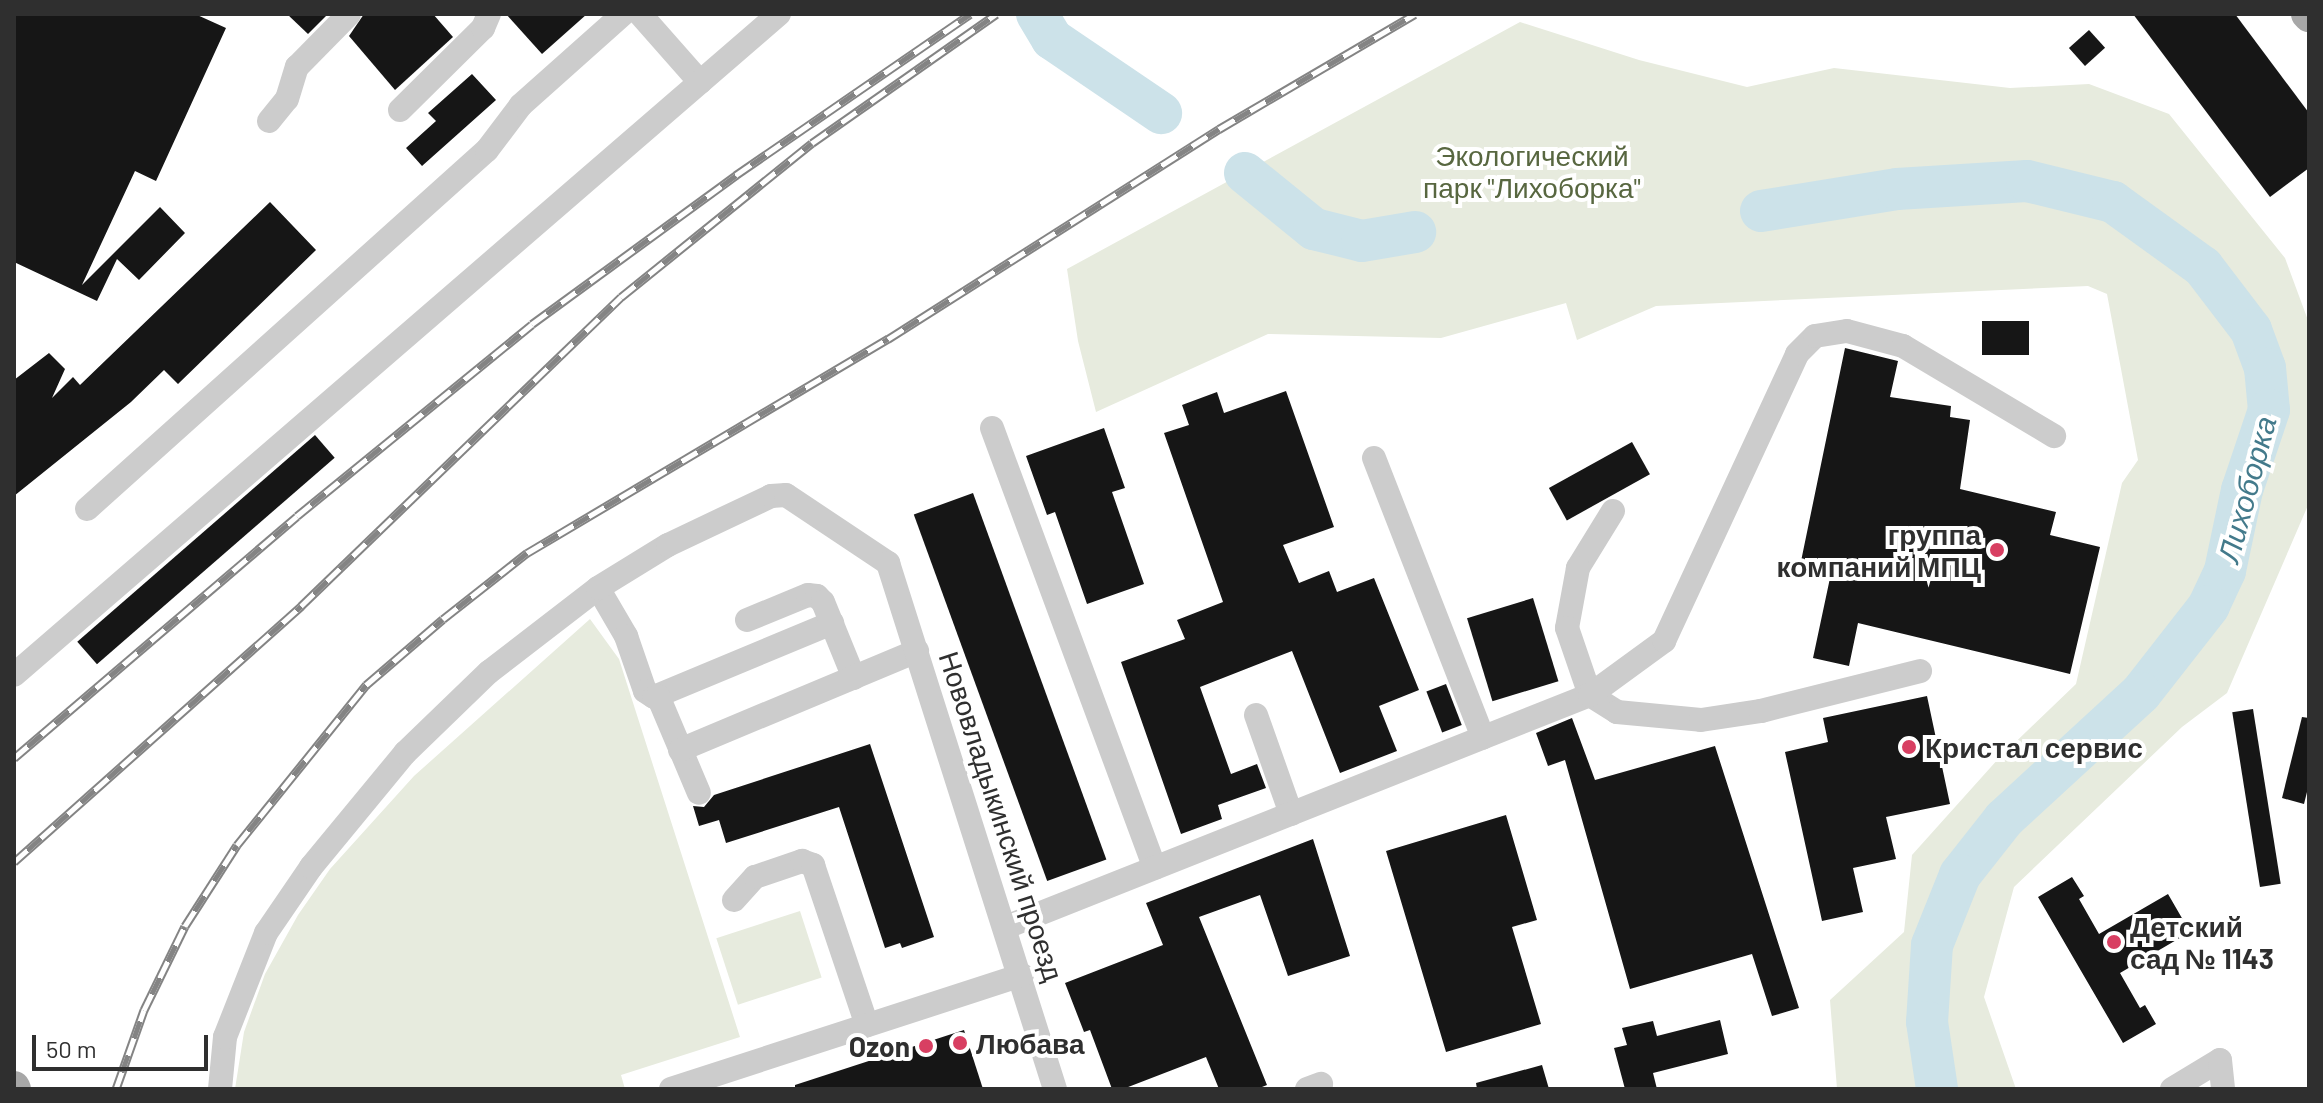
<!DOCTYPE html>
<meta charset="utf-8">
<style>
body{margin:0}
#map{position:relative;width:2323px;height:1103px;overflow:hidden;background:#fff;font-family:Barlow,sans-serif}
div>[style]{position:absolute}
.green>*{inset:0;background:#e7ebde;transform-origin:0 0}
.river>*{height:42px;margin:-21px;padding:0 21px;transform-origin:21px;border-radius:21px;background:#cce2e9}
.building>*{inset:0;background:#161616;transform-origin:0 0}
.minor>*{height:24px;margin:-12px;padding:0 12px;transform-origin:12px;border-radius:12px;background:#ccc}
.major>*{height:32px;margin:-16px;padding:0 16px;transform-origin:16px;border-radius:16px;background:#a7a7a7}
.rail>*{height:9px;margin-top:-4.5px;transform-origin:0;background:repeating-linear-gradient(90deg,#fff 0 18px,#848484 0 36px);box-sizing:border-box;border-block:2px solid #848484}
.dots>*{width:22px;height:22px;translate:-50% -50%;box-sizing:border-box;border:4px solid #fff;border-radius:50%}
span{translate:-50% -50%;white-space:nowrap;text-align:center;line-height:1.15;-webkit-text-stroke:8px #fff;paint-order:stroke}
.park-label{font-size:28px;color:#586740}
.poi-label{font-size:28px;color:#2f2f2f;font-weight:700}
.right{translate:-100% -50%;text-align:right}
.left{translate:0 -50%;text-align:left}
.street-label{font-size:28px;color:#2f2f2f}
.water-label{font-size:30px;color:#437a8b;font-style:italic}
.frame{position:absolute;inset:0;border:16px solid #2f2f2f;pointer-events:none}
.scale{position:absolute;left:32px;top:1035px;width:176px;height:36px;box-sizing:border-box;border:4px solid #2f2f2f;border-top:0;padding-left:10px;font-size:24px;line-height:28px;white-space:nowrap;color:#2f2f2f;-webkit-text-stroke:6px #fff;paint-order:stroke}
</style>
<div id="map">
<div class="green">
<div style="clip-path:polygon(1520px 22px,1639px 60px,1747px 87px,1834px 68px,2010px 88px,2089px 84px,2169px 114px,2285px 258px,2309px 323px,2309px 503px,2227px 693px,2182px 727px,2014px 887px,1984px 997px,2016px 1089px,1837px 1089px,1830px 1000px,1904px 932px,1912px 855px,1999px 758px,2076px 684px,2122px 483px,2138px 460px,2107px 294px,2088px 286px,1656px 306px,1577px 340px,1566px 303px,1441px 338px,1268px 334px,1096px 412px,1078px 341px,1067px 269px)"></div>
<div style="clip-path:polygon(590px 619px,619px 659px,740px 1037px,621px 1075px,625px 1089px,235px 1089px,244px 1032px,265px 974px,298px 915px,330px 869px,414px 776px)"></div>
<div style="left:800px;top:911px;width:70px;height:88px;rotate:72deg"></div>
</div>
<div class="river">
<div style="left:1037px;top:14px;width:29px;rotate:59deg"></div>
<div style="left:1052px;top:39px;width:132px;rotate:34.2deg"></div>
<div style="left:1245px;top:173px;width:89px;rotate:39.1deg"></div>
<div style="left:1314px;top:229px;width:49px;rotate:14deg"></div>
<div style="left:1362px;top:241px;width:54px;rotate:-9.6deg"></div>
<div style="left:1761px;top:211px;width:138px;rotate:-9.2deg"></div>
<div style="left:1897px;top:189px;width:130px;rotate:-3.5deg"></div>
<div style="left:2027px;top:181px;width:89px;rotate:13.7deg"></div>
<div style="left:2113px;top:202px;width:111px;rotate:35.8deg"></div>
<div style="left:2203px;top:267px;width:79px;rotate:52.7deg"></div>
<div style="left:2251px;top:330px;width:40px;rotate:69.8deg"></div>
<div style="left:2265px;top:368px;width:42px;rotate:84.6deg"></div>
<div style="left:2269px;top:410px;width:84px;rotate:108.6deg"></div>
<div style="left:2242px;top:490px;width:83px;rotate:101.9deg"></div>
<div style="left:2225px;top:571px;width:38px;rotate:115deg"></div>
<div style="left:2209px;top:606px;width:110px;rotate:128deg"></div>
<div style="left:2141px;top:693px;width:186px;rotate:137.4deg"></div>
<div style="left:2004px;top:819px;width:71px;rotate:128.2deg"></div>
<div style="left:1960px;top:875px;width:75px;rotate:111.8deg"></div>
<div style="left:1932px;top:945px;width:77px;rotate:93.7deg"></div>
<div style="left:1927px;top:1022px;width:68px;rotate:81.5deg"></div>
</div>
<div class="building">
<div style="clip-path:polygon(14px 14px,195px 14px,226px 28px,156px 181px,135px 171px,82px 285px,160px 207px,185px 233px,139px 280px,117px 259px,97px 301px,14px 262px)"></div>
<div style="clip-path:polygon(287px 14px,328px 14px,308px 34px)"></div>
<div style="clip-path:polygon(364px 14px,433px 14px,453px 37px,395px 90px,349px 36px)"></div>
<div style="clip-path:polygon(506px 14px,587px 14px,542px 54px)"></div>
<div style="clip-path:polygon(2133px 14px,2235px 14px,2309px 113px,2309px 168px,2270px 197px)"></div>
<div style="left:2089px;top:30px;width:24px;height:27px;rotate:48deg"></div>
<div style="clip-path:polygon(472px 74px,496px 100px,422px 166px,406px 148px,436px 121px,428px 113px)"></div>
<div style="clip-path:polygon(270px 202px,316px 250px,178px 384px,164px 370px,131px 402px,14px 496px,14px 380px,49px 353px,65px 369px,52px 398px,73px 377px,80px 385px)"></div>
<div style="left:1982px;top:321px;width:47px;height:34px"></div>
<div style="clip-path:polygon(1845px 348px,1898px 361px,1890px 397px,1951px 406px,1950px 417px,1970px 420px,1960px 489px,2056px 512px,2050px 535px,2100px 547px,2070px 674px,1858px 623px,1849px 666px,1813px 658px,1830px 578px,1799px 571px)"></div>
<div style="clip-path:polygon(1286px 391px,1334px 527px,1283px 545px,1299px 583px,1329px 571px,1337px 592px,1374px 578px,1419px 690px,1379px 706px,1397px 751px,1340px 773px,1292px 651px,1200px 687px,1231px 774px,1257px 764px,1266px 788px,1218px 805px,1222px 819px,1181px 834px,1121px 662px,1185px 639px,1177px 620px,1223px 602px,1164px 433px,1189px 425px,1182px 405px,1217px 392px,1224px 413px)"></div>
<div style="clip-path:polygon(1104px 428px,1125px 488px,1112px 492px,1144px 584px,1087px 604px,1055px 512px,1047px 515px,1026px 456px)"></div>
<div style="left:315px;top:435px;width:30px;height:315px;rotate:49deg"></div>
<div style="left:1632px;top:442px;width:37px;height:95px;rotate:61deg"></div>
<div style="left:973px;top:493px;width:390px;height:63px;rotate:70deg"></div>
<div style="left:1533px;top:598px;width:87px;height:69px;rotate:73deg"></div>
<div style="left:1446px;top:684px;width:44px;height:21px;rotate:69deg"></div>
<div style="clip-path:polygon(1927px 696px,1950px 804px,1886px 817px,1896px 859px,1853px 868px,1863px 912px,1822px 921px,1785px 752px,1828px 742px,1823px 718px)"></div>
<div style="left:2253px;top:709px;width:177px;height:21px;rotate:81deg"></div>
<div style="clip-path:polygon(2302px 717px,2309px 718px,2309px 784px,2304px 804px,2282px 798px)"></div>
<div style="clip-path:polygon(1572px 718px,1595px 780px,1715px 746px,1799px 1008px,1772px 1016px,1752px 954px,1630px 989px,1565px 760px,1548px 766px,1536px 733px)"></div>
<div style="clip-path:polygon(870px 744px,934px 937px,902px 948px,900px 943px,885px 948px,839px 807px,726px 843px,719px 820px,699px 826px,693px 806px,704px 807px,714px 795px)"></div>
<div style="clip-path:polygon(1506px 815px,1537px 920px,1512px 927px,1541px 1024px,1446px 1052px,1386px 851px)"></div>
<div style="clip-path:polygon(1313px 839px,1350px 956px,1288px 976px,1260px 895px,1199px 917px,1267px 1085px,1257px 1089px,1219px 1089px,1206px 1057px,1123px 1089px,1112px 1089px,1090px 1030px,1084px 1032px,1065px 983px,1163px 945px,1146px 903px)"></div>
<div style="clip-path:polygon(2072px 877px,2084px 896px,2079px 899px,2099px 934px,2168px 894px,2190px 932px,2120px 973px,2140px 1008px,2145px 1005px,2156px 1024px,2123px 1043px,2038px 897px)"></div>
<div style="clip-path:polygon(1720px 1020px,1728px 1054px,1653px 1073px,1657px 1089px,1625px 1089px,1614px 1048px,1627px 1045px,1622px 1028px,1653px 1021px,1657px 1036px)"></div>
<div style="clip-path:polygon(964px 1030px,983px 1089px,795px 1089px,795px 1085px)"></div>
<div style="clip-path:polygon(1542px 1065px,1549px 1089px,1477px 1089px,1476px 1083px)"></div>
</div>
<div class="minor">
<div style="left:640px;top:14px;width:91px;rotate:48.6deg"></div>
<div style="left:400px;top:110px;width:117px;rotate:-44.7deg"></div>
<div style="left:483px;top:28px;width:15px;rotate:-67deg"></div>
<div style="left:269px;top:121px;width:28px;rotate:-51deg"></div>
<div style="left:287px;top:99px;width:34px;rotate:-73deg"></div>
<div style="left:297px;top:67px;width:74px;rotate:-45.5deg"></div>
<div style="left:992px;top:428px;width:469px;rotate:69.7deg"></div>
<div style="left:1374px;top:458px;width:300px;rotate:68.7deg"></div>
<div style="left:87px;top:509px;width:537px;rotate:-41.91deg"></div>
<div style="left:487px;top:150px;width:56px;rotate:-52.9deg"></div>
<div style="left:521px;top:105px;width:137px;rotate:-41.7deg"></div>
<div style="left:1613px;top:511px;width:67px;rotate:121.6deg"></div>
<div style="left:1578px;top:568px;width:61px;rotate:100.4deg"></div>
<div style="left:1567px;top:628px;width:71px;rotate:71.1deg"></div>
<div style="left:1590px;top:695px;width:32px;rotate:32deg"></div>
<div style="left:1617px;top:712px;width:84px;rotate:5.4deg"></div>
<div style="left:1701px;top:720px;width:61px;rotate:-8.5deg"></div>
<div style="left:1761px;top:711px;width:164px;rotate:-14.1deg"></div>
<div style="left:598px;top:588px;width:56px;rotate:59.7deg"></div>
<div style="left:626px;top:636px;width:58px;rotate:70.9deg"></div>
<div style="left:645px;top:691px;width:11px;rotate:34deg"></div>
<div style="left:654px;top:697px;width:193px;rotate:-22.6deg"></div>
<div style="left:747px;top:620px;width:66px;rotate:-22.3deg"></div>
<div style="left:808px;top:595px;width:9px;rotate:6deg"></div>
<div style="left:817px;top:596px;width:8px;rotate:45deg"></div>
<div style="left:823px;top:602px;width:82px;rotate:67.8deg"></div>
<div style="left:14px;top:675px;width:1011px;rotate:-40.83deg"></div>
<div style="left:658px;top:696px;width:105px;rotate:67.1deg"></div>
<div style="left:1256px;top:715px;width:105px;rotate:70.5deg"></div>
<div style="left:680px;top:750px;width:257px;rotate:-22.7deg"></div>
<div style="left:734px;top:900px;width:31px;rotate:-48deg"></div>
<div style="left:755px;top:877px;width:50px;rotate:-18.8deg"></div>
<div style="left:802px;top:861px;width:12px;rotate:20deg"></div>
<div style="left:813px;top:865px;width:169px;rotate:71.4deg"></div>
<div style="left:1006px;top:927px;width:628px;rotate:-21.67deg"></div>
<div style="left:1590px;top:695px;width:92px;rotate:-36.1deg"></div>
<div style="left:1664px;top:641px;width:316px;rotate:-65.1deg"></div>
<div style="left:1797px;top:354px;width:25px;rotate:-45deg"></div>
<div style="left:1815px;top:336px;width:32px;rotate:-9deg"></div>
<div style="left:1847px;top:331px;width:58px;rotate:15deg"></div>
<div style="left:1903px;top:346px;width:176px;rotate:30.8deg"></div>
<div style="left:220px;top:1089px;width:52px;rotate:-84.5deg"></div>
<div style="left:225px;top:1037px;width:112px;rotate:-68.5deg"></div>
<div style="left:266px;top:933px;width:80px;rotate:-55.7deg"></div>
<div style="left:311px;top:867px;width:148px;rotate:-50.5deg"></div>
<div style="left:405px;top:753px;width:117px;rotate:-44deg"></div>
<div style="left:489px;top:672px;width:138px;rotate:-37.6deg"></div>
<div style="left:598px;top:588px;width:82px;rotate:-31.6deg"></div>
<div style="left:668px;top:545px;width:114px;rotate:-25.4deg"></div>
<div style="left:771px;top:496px;width:15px;rotate:-4deg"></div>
<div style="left:786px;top:495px;width:123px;rotate:33.7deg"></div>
<div style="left:888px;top:563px;width:552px;rotate:72.39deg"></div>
<div style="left:671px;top:1089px;width:369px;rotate:-18deg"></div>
<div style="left:1307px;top:1089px;width:15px;rotate:-20deg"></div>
<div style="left:2172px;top:1089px;width:56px;rotate:-31.1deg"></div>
<div style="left:2220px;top:1060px;width:29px;rotate:84deg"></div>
</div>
<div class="major">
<div style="left:2307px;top:14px;width:3px;rotate:45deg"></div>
<div style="left:14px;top:1087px;width:2px;rotate:63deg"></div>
</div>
<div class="rail">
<div style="left:14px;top:758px;width:372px;rotate:-40.5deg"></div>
<div style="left:297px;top:516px;width:303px;rotate:-39.2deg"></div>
<div style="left:532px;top:324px;width:253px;rotate:-36.1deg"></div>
<div style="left:736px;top:175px;width:284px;rotate:-34.5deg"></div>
<div style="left:14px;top:862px;width:385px;rotate:-41.7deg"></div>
<div style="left:301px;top:606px;width:445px;rotate:-44deg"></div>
<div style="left:621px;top:297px;width:245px;rotate:-38.9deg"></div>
<div style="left:812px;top:143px;width:225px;rotate:-35deg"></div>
<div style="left:116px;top:1089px;width:84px;rotate:-70.5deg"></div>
<div style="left:144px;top:1010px;width:93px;rotate:-64deg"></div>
<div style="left:185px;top:926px;width:96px;rotate:-57.3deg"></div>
<div style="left:237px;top:845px;width:206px;rotate:-51.1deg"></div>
<div style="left:366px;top:685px;width:101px;rotate:-40.6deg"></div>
<div style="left:443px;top:619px;width:107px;rotate:-38.2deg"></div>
<div style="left:527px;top:553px;width:420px;rotate:-30.7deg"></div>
<div style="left:888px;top:339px;width:392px;rotate:-32.4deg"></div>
<div style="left:1219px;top:129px;width:227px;rotate:-30.4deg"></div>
</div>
<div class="dots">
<div style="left:1997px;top:550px;background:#d83f62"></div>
<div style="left:1909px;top:747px;background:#d83f62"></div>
<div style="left:2114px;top:942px;background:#d83f62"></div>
<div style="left:960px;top:1043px;background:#d83f62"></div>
<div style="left:926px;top:1046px;background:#d83f62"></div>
</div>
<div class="park-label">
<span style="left:1532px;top:171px">Экологический<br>парк "Лихоборка"</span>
</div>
<div class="poi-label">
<span class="right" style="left:1981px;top:550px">группа<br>компаний МПЦ</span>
<span class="left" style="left:1925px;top:747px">Кристал сервис</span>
<span class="left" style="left:2130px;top:942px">Детский<br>сад № 1143</span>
<span class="left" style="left:976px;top:1043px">Любава</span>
<span class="right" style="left:910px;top:1046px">Ozon</span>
</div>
<div class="street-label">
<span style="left:1002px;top:816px;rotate:72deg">Нововладыкинский проезд</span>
</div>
<div class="water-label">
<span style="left:2246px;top:489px;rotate:-75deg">Лихоборка</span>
</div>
<div class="frame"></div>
<div class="scale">50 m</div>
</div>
